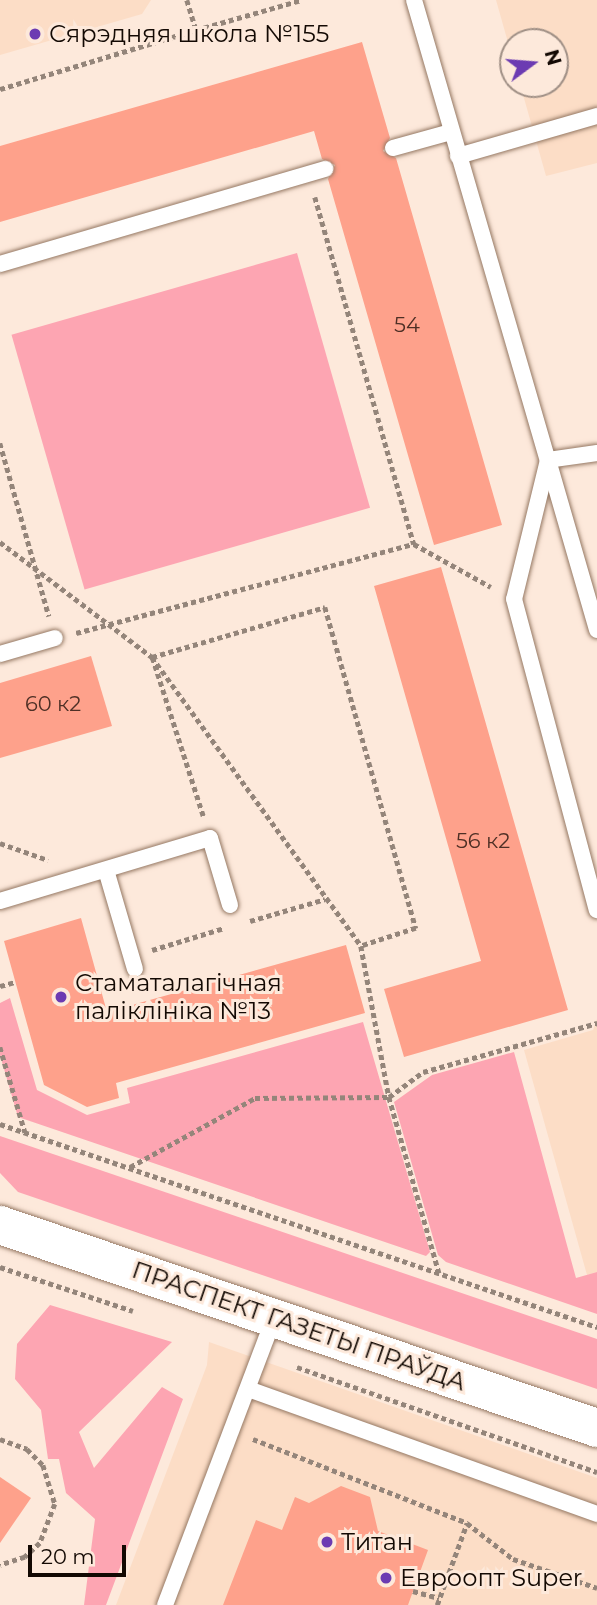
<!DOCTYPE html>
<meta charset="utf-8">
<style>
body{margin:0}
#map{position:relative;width:597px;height:1605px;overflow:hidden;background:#fde9db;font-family:Montserrat,sans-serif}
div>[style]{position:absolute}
.built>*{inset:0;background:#fcddc6}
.green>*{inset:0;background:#fda5b2;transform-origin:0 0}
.building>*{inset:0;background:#fea18b}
.path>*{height:4.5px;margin-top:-2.25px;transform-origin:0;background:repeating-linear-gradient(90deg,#94857a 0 5px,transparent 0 8.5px)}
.roads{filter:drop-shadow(0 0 2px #957863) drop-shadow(0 0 2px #957863)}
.lane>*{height:16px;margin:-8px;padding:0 8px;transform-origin:8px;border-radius:8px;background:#fff}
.secondary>*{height:38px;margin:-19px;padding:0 19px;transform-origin:19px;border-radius:19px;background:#fff}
.dots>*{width:19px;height:19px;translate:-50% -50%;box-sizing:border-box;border:4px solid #fde9db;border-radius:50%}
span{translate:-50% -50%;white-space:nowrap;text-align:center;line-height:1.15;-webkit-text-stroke:6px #fde9db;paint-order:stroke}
.number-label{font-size:21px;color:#4e2f25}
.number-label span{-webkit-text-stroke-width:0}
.poi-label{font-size:24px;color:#130903}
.left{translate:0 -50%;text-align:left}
.street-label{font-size:24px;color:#130903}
.north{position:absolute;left:499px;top:28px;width:70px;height:70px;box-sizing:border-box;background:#fde9db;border:2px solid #9f8f85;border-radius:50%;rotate:74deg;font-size:19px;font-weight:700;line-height:28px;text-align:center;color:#130903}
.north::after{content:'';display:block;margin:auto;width:24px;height:32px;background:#6c3bb2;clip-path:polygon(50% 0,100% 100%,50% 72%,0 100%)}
.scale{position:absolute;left:28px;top:1545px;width:98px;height:32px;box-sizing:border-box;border:4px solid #130903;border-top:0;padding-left:9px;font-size:21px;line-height:24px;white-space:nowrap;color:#130903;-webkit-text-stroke:5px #fde9db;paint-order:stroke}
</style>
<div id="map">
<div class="built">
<div style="clip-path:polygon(0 0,151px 0,142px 14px,0 55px)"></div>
<div style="clip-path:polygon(496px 0,597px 0,597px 163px,546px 176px,520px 84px,555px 84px,555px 42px,513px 42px,513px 60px)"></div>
<div style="clip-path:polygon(597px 1019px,597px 1272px,587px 1275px,524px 1050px,593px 1030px)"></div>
<div style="clip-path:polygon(209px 1342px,597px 1478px,597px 1605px,116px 1605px,207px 1365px)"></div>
</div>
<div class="green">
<div style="left:297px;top:253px;width:265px;height:297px;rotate:74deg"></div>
<div style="clip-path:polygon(10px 998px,37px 1090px,87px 1115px,130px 1103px,127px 1088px,363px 1022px,430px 1252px,426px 1256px,18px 1117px,0 1055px,0 1003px)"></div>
<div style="clip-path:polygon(514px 1052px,576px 1278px,597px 1272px,597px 1314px,446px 1262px,438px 1255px,394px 1102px,432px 1075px)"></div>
<div style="clip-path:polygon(0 1136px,597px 1339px,597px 1389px,18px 1192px,0 1173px)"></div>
<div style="clip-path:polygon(50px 1305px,172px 1342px,79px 1432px,94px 1468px,162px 1387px,183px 1399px,106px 1605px,84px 1605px,95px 1519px,66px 1493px,59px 1459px,48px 1459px,41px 1410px,15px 1379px,17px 1344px)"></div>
</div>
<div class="building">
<div style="clip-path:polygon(362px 42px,390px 138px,383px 151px,396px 158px,502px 525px,434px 545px,328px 179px,335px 165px,322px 159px,314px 131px,0 222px,0 146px)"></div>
<div style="clip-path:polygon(441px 567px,568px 1010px,404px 1057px,384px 989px,481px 961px,374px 586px)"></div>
<div style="clip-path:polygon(91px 656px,112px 726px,0 758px,0 683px)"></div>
<div style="clip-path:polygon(81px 918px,107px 1012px,346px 945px,365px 1013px,116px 1083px,119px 1098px,87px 1107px,44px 1085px,4px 941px)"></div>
<div style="clip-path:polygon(0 1477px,31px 1498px,0 1543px)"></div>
<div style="clip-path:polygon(341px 1486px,370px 1497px,378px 1531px,428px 1550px,408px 1605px,223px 1605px,256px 1520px,282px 1530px,295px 1497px,309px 1503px)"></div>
</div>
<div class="path">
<div style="left:187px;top:0;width:31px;rotate:73deg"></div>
<div style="left:196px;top:30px;width:109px;rotate:-15.9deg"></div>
<div style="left:0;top:89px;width:205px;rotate:-16.8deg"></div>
<div style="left:315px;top:197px;width:361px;rotate:74.1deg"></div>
<div style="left:414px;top:544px;width:88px;rotate:29.2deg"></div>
<div style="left:0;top:443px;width:180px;rotate:74.2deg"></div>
<div style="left:0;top:542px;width:191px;rotate:37.1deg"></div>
<div style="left:152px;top:657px;width:180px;rotate:-16.1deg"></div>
<div style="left:325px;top:607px;width:334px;rotate:74.2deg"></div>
<div style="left:416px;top:928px;width:58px;rotate:161.9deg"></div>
<div style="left:361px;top:946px;width:154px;rotate:79.5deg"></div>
<div style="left:389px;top:1097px;width:183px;rotate:74.1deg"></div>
<div style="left:76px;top:633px;width:350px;rotate:-14.8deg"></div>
<div style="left:203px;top:816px;width:167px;rotate:-107.8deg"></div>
<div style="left:152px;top:657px;width:357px;rotate:54.1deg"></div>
<div style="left:0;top:843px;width:51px;rotate:19.5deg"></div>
<div style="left:250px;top:921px;width:78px;rotate:-16.3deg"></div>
<div style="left:152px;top:950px;width:75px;rotate:-17deg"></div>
<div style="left:0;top:986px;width:16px;rotate:-15deg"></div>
<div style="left:0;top:1047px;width:89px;rotate:73.6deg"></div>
<div style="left:0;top:1124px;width:631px;rotate:18.78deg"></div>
<div style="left:130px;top:1167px;width:143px;rotate:-28.9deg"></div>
<div style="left:255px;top:1098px;width:134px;rotate:-0.4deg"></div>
<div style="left:389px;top:1097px;width:42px;rotate:-36.3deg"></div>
<div style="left:423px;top:1072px;width:181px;rotate:-15.7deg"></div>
<div style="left:0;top:1267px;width:140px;rotate:18.3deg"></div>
<div style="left:297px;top:1367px;width:318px;rotate:19.3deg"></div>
<div style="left:0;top:1439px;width:29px;rotate:20deg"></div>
<div style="left:27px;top:1449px;width:23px;rotate:45deg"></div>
<div style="left:43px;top:1465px;width:41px;rotate:72.9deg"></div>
<div style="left:55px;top:1504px;width:42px;rotate:111deg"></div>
<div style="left:40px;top:1543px;width:21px;rotate:137deg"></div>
<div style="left:25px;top:1557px;width:26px;rotate:162deg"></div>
<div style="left:253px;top:1439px;width:230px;rotate:21.4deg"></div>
<div style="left:467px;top:1523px;width:58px;rotate:38deg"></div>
<div style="left:513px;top:1559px;width:89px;rotate:19deg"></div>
<div style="left:413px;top:1591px;width:27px;rotate:15deg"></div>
<div style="left:437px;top:1605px;width:87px;rotate:-69.9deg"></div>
</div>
<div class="roads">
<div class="lane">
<div style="left:414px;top:0;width:479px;rotate:73.8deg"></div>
<div style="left:548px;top:460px;width:143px;rotate:103.7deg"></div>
<div style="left:514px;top:599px;width:322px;rotate:75.1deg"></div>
<div style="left:393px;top:148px;width:60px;rotate:-15.4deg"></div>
<div style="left:458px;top:156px;width:145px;rotate:-16.1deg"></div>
<div style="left:0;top:264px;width:339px;rotate:-16.3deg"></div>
<div style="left:597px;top:453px;width:49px;rotate:171.9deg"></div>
<div style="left:548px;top:460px;width:177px;rotate:73.9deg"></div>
<div style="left:0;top:654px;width:57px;rotate:-16.2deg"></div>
<div style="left:106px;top:870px;width:103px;rotate:73.7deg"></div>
<div style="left:0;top:901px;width:219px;rotate:-16.7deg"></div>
<div style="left:210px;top:838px;width:70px;rotate:73.4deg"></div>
<div style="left:248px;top:1389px;width:371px;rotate:19.7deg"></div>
<div style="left:165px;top:1605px;width:307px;rotate:-69.2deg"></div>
</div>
<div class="secondary">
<div style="left:0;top:1225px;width:631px;rotate:18.78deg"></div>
</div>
</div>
<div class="dots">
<div style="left:35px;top:34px;background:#6c3bb2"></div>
<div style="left:61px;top:997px;background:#6c3bb2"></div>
<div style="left:327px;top:1542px;background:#6c3bb2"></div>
<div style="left:386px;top:1578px;background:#6c3bb2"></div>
</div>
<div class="number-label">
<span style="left:407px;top:325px">54</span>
<span style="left:53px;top:704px">60 к2</span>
<span style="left:483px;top:841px">56 к2</span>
</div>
<div class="poi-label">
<span class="left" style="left:49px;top:34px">Сярэдняя школа №155</span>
<span class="left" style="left:75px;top:997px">Стаматалагічная<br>паліклініка №13</span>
<span class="left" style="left:341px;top:1542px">Титан</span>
<span class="left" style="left:400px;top:1578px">Евроопт Super</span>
</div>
<div class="street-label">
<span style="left:299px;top:1326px;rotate:19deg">ПРАСПЕКТ ГАЗЕТЫ ПРАЎДА</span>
</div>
<div class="north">N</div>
<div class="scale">20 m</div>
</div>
